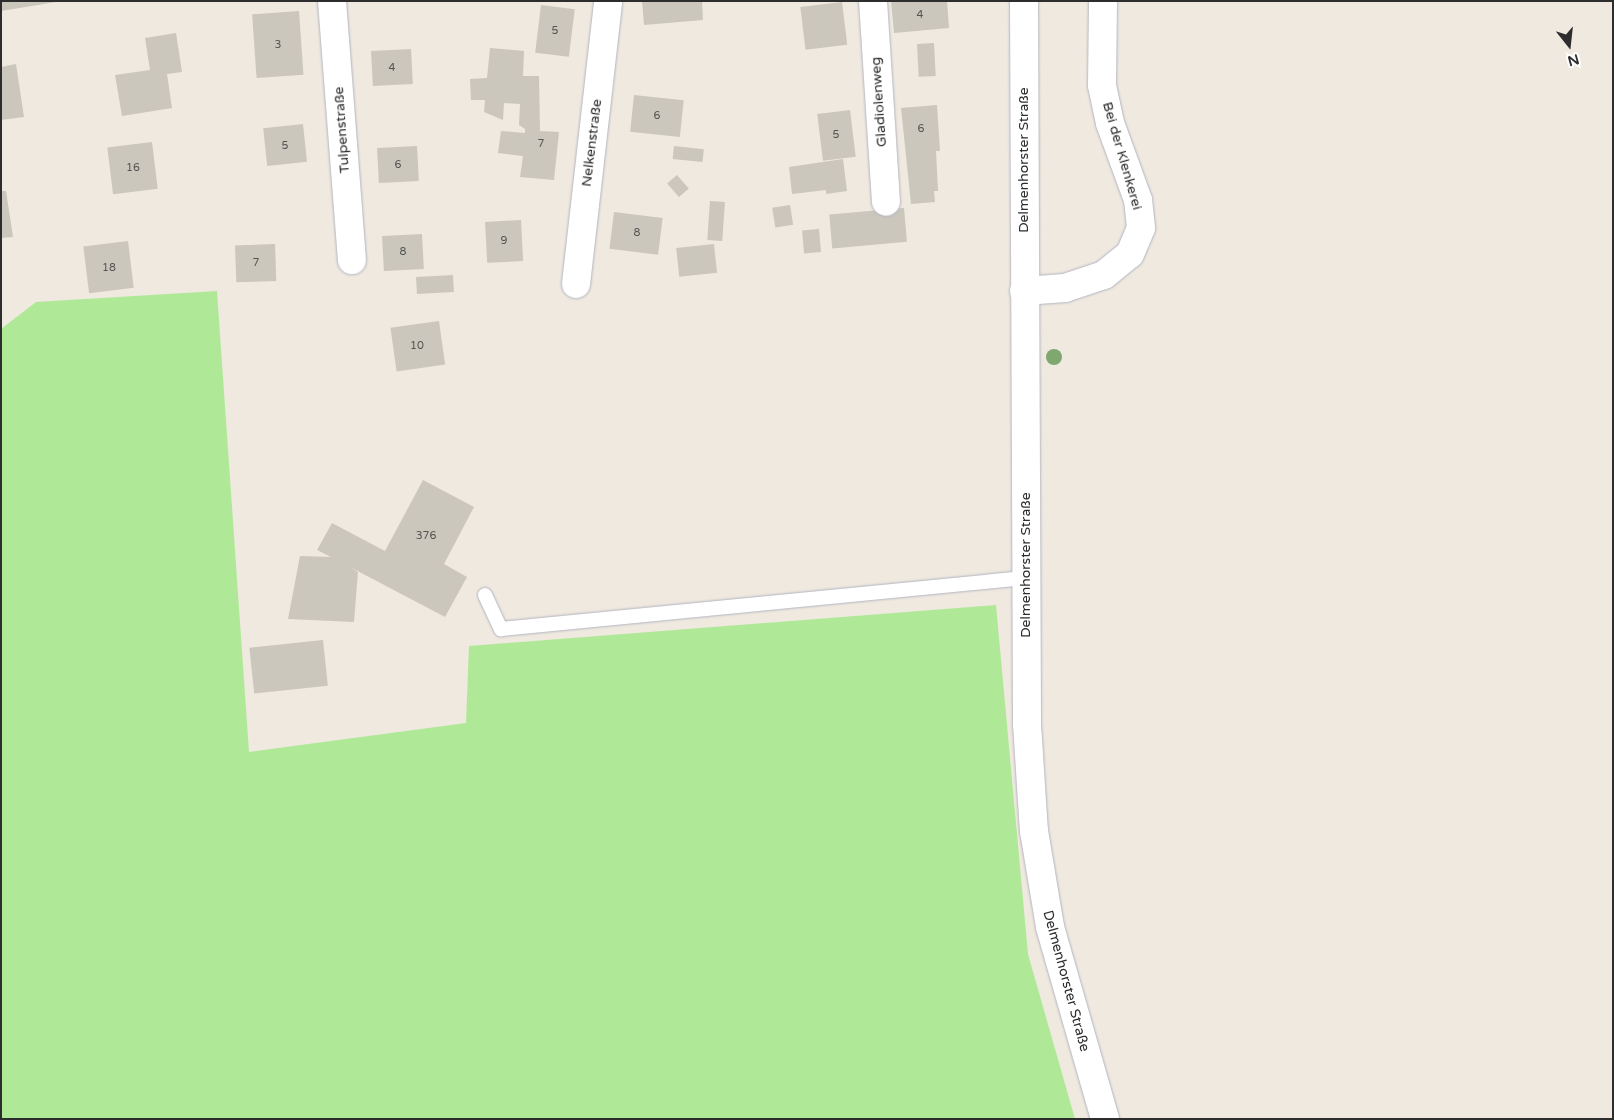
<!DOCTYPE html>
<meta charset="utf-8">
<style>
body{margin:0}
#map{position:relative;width:1614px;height:1120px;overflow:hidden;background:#efe9df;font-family:"Varela Round",sans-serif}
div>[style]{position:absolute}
.green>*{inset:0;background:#afe998}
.building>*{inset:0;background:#cbc7bd;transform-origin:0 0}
.roads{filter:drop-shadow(0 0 1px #b3b4c1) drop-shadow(0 0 1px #b3b4c1)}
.service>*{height:14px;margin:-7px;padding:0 7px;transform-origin:7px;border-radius:7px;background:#fff}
.minor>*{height:28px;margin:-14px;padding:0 14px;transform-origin:14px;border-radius:14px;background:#fff}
.tertiary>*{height:28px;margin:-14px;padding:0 14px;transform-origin:14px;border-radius:14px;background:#fff}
.trees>*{width:16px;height:16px;margin:-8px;border-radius:50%;background:#7fa770}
span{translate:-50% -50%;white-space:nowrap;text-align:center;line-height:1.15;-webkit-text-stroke:4px #fff;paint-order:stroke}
.number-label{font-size:11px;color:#545451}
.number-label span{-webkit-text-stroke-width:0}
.street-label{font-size:14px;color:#2d2d2d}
.frame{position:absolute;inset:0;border:2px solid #2d2d2d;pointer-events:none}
.north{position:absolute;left:1544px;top:20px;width:50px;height:50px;-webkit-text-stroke:4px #fff;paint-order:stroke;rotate:164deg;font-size:14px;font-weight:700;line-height:20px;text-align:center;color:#2d2d2d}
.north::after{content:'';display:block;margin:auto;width:18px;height:22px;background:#2d2d2d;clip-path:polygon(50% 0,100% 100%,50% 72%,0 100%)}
</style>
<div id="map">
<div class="green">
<div style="clip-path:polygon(217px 291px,249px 752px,466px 723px,469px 646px,996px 605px,1028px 954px,1075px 1119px,1px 1119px,1px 329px,36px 302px)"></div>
</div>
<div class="building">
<div style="clip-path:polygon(1px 1px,56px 1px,56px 2px,1px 11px)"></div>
<div style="clip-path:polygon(642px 1px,702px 1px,703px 20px,644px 25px)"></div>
<div style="clip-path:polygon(891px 1px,947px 1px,949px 28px,894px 33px)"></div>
<div style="left:842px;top:2px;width:43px;height:42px;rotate:83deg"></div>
<div style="left:541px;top:5px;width:34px;height:48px;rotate:7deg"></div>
<div style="left:299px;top:11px;width:64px;height:47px;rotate:86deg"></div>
<div style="clip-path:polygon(176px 33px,182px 72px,167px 74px,172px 108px,122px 116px,115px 75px,150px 70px,145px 38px)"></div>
<div style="left:934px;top:43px;width:33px;height:17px;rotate:87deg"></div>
<div style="clip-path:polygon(490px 48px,524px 51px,523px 76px,539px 76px,540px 131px,559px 132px,554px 180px,520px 177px,523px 156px,498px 153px,501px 131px,525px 133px,525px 129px,519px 125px,520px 104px,504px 103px,503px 120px,484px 112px,485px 100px,471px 100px,470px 79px,487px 78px)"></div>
<div style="left:411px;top:49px;width:35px;height:40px;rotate:87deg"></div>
<div style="clip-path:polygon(16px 64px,24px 117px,1px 120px,1px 67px)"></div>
<div style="left:634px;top:95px;width:50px;height:37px;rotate:6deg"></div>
<div style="clip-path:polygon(937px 105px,940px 151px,936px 151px,938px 191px,934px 191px,935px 202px,911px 204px,901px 108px)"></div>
<div style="left:850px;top:110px;width:47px;height:33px;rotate:83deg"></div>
<div style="left:303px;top:124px;width:38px;height:40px;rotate:84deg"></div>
<div style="left:152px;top:142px;width:47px;height:45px;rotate:83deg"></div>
<div style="left:417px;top:146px;width:35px;height:40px;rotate:87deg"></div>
<div style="left:674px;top:146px;width:30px;height:13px;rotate:6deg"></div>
<div style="clip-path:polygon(843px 159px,847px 191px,826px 194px,826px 190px,792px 194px,789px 167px)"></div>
<div style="left:677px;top:175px;width:18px;height:13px;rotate:49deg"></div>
<div style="clip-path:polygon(1px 191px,6px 191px,13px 237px,1px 238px)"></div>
<div style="left:710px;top:201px;width:15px;height:39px;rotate:4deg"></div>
<div style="left:790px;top:205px;width:20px;height:18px;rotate:81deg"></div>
<div style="left:904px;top:208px;width:34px;height:75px;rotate:85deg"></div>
<div style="left:614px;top:212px;width:49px;height:37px;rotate:7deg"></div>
<div style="left:521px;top:220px;width:41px;height:36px;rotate:87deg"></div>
<div style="left:819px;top:229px;width:23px;height:17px;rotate:85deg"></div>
<div style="left:422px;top:234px;width:35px;height:40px;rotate:87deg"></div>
<div style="left:128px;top:241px;width:47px;height:45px;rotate:83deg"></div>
<div style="left:275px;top:244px;width:37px;height:40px;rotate:88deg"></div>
<div style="left:714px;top:244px;width:29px;height:38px;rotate:84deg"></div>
<div style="left:453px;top:275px;width:17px;height:37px;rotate:87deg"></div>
<div style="left:439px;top:321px;width:44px;height:49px;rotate:82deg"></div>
<div style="clip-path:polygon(423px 480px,474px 507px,444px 564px,467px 577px,445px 617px,350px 567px,358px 572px,354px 622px,288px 619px,300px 556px,331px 557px,317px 550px,332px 523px,385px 551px)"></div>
<div style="left:323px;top:640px;width:46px;height:74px;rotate:84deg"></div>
</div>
<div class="roads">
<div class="service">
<div style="left:485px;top:595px;width:38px;rotate:65deg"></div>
<div style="left:501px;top:629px;width:526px;rotate:-5.56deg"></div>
</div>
<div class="minor">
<div style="left:332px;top:1px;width:260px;rotate:85.6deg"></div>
<div style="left:873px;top:1px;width:201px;rotate:86.3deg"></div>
<div style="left:576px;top:284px;width:285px;rotate:-83.5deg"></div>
<div style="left:1024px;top:291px;width:41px;rotate:-4.2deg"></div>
<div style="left:1065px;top:288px;width:41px;rotate:-18.4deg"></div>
<div style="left:1104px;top:275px;width:33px;rotate:-39deg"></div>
<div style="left:1130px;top:254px;width:28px;rotate:-67deg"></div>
<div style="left:1141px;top:228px;width:28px;rotate:-96deg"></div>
<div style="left:1138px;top:200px;width:82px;rotate:-110deg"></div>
<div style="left:1110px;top:123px;width:39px;rotate:-102deg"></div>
<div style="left:1102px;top:85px;width:84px;rotate:-89.3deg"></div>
</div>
<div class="tertiary">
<div style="left:1024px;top:1px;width:723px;rotate:89.76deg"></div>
<div style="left:1027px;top:724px;width:107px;rotate:86.3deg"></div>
<div style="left:1034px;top:831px;width:97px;rotate:80.5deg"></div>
<div style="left:1050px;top:927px;width:200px;rotate:74deg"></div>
</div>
</div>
<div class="trees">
<div style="left:1054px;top:357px"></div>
</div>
<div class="number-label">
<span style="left:920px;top:15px">4</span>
<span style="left:555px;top:31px">5</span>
<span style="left:278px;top:45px">3</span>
<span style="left:392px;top:68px">4</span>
<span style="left:657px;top:116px">6</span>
<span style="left:921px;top:129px">6</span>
<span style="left:836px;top:135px">5</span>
<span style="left:541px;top:144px">7</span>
<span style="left:285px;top:146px">5</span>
<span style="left:398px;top:165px">6</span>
<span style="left:133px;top:168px">16</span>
<span style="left:637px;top:233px">8</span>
<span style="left:504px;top:241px">9</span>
<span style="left:403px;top:252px">8</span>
<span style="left:256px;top:263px">7</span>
<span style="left:109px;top:268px">18</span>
<span style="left:417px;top:346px">10</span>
<span style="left:426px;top:536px">376</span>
</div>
<div class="street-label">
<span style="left:879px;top:102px;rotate:-94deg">Gladiolenweg</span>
<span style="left:342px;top:130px;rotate:-94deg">Tulpenstraße</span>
<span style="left:592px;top:143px;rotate:-83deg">Nelkenstraße</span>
<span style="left:1122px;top:156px;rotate:74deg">Bei der Klenkerei</span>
<span style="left:1024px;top:160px;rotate:-90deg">Delmenhorster Straße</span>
<span style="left:1026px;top:565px;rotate:-90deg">Delmenhorster Straße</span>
<span style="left:1066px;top:981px;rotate:75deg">Delmenhorster Straße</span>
</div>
<div class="frame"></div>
<div class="north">N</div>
</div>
